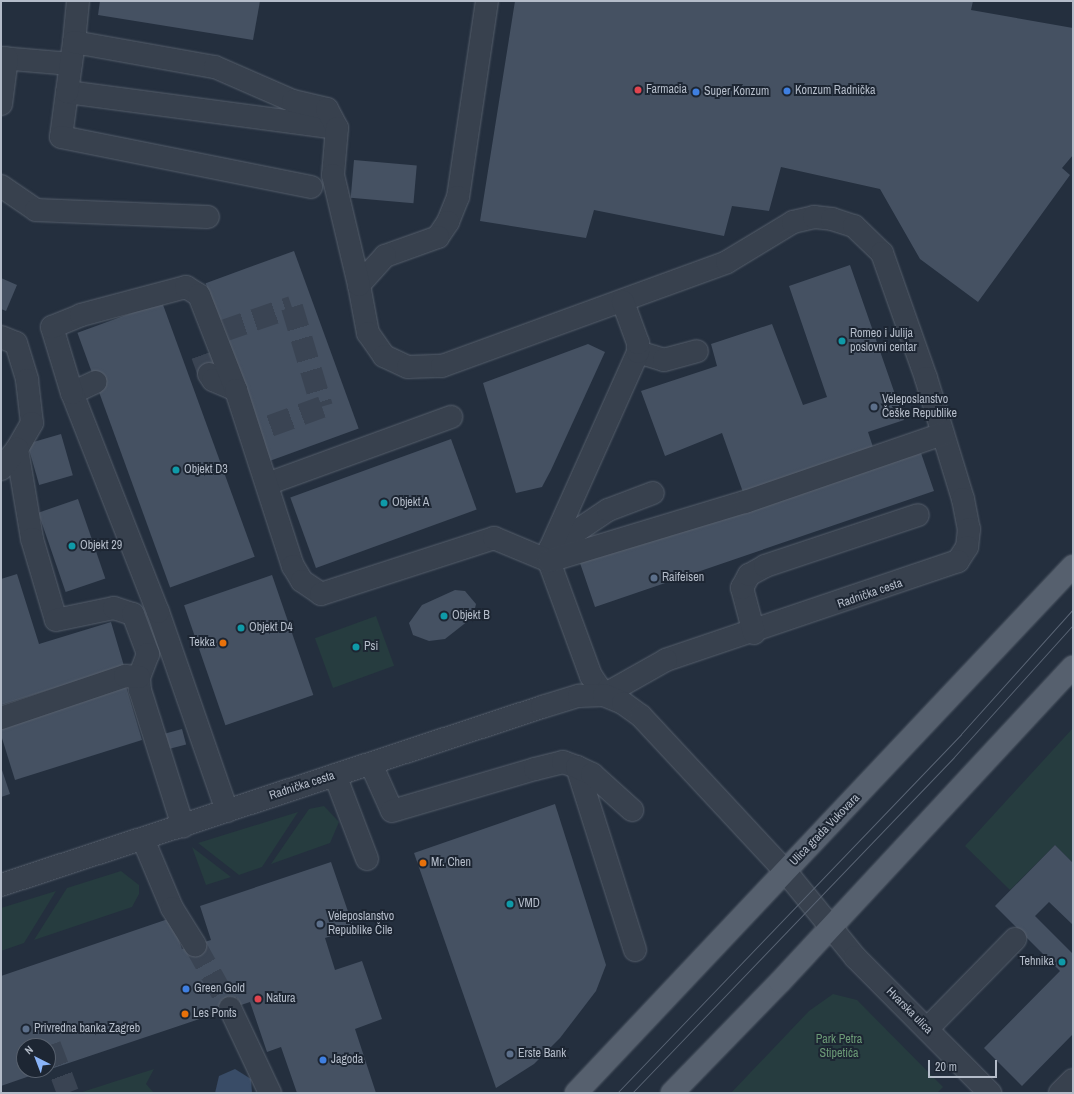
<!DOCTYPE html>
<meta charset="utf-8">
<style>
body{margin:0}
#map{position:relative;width:1074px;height:1094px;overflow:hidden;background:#242f3e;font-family:"Archivo Narrow",sans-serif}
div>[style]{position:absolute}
.green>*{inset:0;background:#263c3f;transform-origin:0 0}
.water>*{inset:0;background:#394c67}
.building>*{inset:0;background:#455162;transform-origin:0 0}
.minor-tunnel>*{height:22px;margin-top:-11px;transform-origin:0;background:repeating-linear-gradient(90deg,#3a4453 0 22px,transparent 0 33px)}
.roads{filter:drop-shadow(0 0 1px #565f6c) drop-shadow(0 0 1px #565f6c)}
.minor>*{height:22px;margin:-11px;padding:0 11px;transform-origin:11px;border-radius:11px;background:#38414e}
.major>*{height:22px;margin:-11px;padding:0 11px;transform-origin:11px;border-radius:11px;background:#56606e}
.tram>*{height:1px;margin:-0.5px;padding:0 0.5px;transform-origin:0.5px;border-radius:0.5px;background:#5a6575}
.dots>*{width:11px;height:11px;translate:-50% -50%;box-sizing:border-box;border:2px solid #1d2633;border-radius:50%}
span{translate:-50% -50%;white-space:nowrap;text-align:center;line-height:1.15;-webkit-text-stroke:4px #1d2633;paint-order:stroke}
.poi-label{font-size:12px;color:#b4bcc9}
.left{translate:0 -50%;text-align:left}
.right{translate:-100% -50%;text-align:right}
.street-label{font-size:12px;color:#b4bcc9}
.park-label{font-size:12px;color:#6b9a76}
.frame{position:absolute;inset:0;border:2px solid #b4bcc9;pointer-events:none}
.north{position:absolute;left:16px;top:1038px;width:40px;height:40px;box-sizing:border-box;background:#1d2633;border:1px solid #59626f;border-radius:50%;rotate:318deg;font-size:11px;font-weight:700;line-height:16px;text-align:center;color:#b4bcc9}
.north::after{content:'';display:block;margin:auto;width:14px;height:18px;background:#8ab4f8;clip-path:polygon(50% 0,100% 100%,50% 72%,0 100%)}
.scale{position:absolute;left:928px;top:1060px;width:69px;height:18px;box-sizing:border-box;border:2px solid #b4bcc9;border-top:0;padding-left:5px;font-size:12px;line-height:14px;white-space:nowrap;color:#b4bcc9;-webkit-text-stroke:3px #1d2633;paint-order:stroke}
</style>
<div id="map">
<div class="green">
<div style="left:376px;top:616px;width:53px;height:65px;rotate:70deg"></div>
<div style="clip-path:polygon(1073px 728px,1073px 863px,1055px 845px,1010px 890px,965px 846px)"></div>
<div style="clip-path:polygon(324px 806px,339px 822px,330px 843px,271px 864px,309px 809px)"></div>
<div style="clip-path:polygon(298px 812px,262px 867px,239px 875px,198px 843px)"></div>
<div style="clip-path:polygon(192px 847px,231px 877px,206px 885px)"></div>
<div style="clip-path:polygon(121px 871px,139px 885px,139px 894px,132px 907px,34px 940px,67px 888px)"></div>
<div style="clip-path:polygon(56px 891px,24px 943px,1px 951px,1px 908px)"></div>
<div style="clip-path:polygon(833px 994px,857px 1000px,943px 1087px,937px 1093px,731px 1093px,809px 1011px)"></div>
<div style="clip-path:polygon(154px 1069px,146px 1084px,154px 1093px,79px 1093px)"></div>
</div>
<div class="water">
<div style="clip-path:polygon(235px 1069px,251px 1079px,252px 1093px,215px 1093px,219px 1076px)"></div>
</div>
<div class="building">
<div style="clip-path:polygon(100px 1px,260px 1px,253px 40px,98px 15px)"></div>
<div style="clip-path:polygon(515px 1px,973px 1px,971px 10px,1073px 28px,1073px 155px,1062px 168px,1070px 175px,978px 302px,920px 259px,880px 189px,781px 167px,769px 211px,732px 206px,724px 236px,594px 210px,586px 238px,480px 221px)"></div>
<div style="left:354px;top:160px;width:63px;height:38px;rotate:5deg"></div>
<div style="left:294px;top:251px;width:189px;height:94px;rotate:70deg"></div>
<div style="clip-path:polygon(850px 265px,904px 420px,868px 432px,874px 450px,744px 495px,722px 433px,665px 456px,641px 391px,717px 366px,711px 344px,772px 324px,803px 405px,827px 397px,789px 286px)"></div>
<div style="clip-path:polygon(1px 278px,17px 285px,6px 311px,1px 309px)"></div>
<div style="left:162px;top:302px;width:271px;height:90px;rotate:70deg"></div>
<div style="clip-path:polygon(588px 344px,605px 352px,551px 470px,542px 487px,516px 493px,483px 383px)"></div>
<div style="left:61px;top:434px;width:43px;height:35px;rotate:74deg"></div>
<div style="left:451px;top:439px;width:75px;height:171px;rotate:70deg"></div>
<div style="clip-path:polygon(921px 453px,934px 491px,595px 607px,580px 563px,709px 518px,711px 523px)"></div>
<div style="left:78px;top:499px;width:84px;height:42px;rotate:71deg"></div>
<div style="clip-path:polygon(17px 574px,39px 644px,111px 622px,124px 666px,1px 705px,1px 579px)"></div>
<div style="left:272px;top:575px;width:127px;height:93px;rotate:71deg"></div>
<div style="clip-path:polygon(455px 590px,465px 591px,476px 604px,473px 617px,445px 639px,429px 641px,413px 635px,409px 623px,422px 605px)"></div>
<div style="clip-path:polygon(125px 683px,142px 740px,15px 780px,1px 735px,1px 722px)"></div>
<div style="left:182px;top:729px;width:16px;height:18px;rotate:75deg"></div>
<div style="clip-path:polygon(1px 767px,10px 794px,1px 797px)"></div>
<div style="clip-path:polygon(555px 804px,606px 965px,596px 991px,560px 1038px,534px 1064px,496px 1088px,414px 853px)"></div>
<div style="clip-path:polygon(1055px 845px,1073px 863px,1073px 925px,1049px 902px,1035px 916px,1073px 954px,1073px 1034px,1022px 1086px,984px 1048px,1060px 971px,995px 906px)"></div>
<div style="clip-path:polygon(331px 862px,354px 929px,325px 938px,335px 970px,362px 961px,382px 1019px,355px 1029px,376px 1093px,297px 1093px,281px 1047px,267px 1052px,250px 1002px,48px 1070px,48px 1046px,24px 1046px,24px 1070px,47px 1070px,1px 1086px,1px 976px,171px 918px,182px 949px,211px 940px,200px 906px)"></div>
</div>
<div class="minor-tunnel">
<div style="left:223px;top:331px;width:73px;rotate:-19.2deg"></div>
<div style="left:292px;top:307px;width:104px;rotate:73.3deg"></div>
<div style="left:322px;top:407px;width:67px;rotate:159.9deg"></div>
<div style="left:202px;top:355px;width:20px;rotate:70deg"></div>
<div style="left:195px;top:945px;width:72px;rotate:60.9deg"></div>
<div style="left:50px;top:1045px;width:51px;rotate:69.4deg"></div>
</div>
<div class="roads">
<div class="minor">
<div style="left:487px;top:1px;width:198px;rotate:98.4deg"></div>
<div style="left:458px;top:197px;width:27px;rotate:112deg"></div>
<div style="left:448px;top:222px;width:18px;rotate:124deg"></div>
<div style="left:438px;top:237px;width:56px;rotate:160.3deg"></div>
<div style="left:385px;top:256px;width:39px;rotate:132deg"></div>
<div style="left:359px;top:285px;width:49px;rotate:79.4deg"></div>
<div style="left:368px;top:333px;width:28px;rotate:55deg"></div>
<div style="left:384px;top:356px;width:26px;rotate:25deg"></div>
<div style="left:408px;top:367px;width:34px;rotate:-2deg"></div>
<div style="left:442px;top:366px;width:303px;rotate:-20deg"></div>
<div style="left:727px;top:262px;width:77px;rotate:-31.2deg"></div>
<div style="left:793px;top:222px;width:22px;rotate:-13deg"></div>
<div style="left:814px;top:217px;width:18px;rotate:6deg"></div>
<div style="left:832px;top:219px;width:23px;rotate:18deg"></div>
<div style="left:854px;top:226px;width:39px;rotate:44deg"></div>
<div style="left:882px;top:253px;width:133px;rotate:70.6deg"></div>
<div style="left:926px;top:378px;width:127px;rotate:73deg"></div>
<div style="left:963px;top:499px;width:31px;rotate:79deg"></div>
<div style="left:969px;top:529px;width:18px;rotate:96deg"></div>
<div style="left:967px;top:547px;width:17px;rotate:123deg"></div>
<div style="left:958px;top:561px;width:308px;rotate:161.3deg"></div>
<div style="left:666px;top:660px;width:71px;rotate:150.6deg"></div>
<div style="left:74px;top:42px;width:41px;rotate:-84.4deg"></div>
<div style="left:1px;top:58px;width:70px;rotate:4.9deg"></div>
<div style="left:67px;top:92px;width:45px;rotate:97.6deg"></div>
<div style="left:61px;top:137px;width:255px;rotate:11.3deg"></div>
<div style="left:1px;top:104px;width:46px;rotate:-82.6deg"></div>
<div style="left:337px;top:128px;width:272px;rotate:-172.4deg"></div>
<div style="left:67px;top:92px;width:50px;rotate:-82deg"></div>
<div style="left:74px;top:42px;width:143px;rotate:10.1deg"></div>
<div style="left:215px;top:67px;width:85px;rotate:23.6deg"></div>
<div style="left:293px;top:101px;width:35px;rotate:13deg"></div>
<div style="left:327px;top:109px;width:21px;rotate:62deg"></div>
<div style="left:337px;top:128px;width:47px;rotate:94.9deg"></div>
<div style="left:333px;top:175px;width:113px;rotate:76.7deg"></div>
<div style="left:1px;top:186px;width:42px;rotate:34.4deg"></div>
<div style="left:36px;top:210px;width:172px;rotate:2.3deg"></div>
<div style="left:1px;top:337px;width:16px;rotate:22deg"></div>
<div style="left:16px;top:343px;width:39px;rotate:73deg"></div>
<div style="left:27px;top:380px;width:43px;rotate:83.4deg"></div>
<div style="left:32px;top:423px;width:30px;rotate:120deg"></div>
<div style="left:17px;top:449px;width:91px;rotate:80.5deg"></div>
<div style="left:32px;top:539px;width:84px;rotate:73.5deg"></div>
<div style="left:56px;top:620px;width:59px;rotate:-11.7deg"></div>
<div style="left:114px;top:608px;width:20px;rotate:18deg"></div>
<div style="left:133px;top:614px;width:43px;rotate:69.4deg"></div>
<div style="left:148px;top:654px;width:25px;rotate:111deg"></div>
<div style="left:139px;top:677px;width:13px;rotate:86deg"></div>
<div style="left:140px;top:690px;width:143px;rotate:72.5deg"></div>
<div style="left:638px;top:352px;width:27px;rotate:17deg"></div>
<div style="left:664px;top:360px;width:34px;rotate:-15deg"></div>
<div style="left:209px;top:374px;width:7px;rotate:56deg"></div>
<div style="left:213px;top:380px;width:25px;rotate:23deg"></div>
<div style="left:72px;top:393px;width:26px;rotate:-25deg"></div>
<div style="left:1px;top:469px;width:26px;rotate:-51deg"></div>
<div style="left:267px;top:484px;width:196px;rotate:-20deg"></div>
<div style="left:550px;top:549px;width:70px;rotate:-33.9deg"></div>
<div style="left:608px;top:510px;width:48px;rotate:-20.7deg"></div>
<div style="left:754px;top:633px;width:47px;rotate:-104.9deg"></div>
<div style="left:742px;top:588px;width:15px;rotate:-62deg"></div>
<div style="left:749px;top:575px;width:18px;rotate:-29deg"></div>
<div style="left:765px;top:566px;width:161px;rotate:-18.4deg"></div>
<div style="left:604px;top:695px;width:23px;rotate:-124deg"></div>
<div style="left:591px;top:676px;width:122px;rotate:-110.1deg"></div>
<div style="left:549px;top:561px;width:12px;rotate:-85deg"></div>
<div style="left:550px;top:549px;width:216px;rotate:-65.9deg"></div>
<div style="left:638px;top:352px;width:9px;rotate:-90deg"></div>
<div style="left:638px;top:343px;width:44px;rotate:-110.1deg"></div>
<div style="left:1px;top:718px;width:131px;rotate:-18.7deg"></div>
<div style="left:125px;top:676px;width:14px;rotate:4deg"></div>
<div style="left:371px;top:764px;width:51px;rotate:65.9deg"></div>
<div style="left:392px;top:811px;width:149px;rotate:-16.4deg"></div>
<div style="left:535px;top:769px;width:29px;rotate:-14deg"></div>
<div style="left:563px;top:762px;width:15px;rotate:20deg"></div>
<div style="left:577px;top:767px;width:192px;rotate:72.4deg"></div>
<div style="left:577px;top:767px;width:17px;rotate:25deg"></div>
<div style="left:592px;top:774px;width:54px;rotate:42deg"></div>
<div style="left:335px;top:775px;width:90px;rotate:69.1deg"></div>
<div style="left:227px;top:811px;width:211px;rotate:-109.1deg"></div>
<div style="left:158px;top:612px;width:235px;rotate:-111.4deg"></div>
<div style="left:72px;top:393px;width:69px;rotate:-106.9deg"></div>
<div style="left:52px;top:327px;width:31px;rotate:-22deg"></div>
<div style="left:81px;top:315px;width:109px;rotate:-14.9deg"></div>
<div style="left:186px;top:287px;width:15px;rotate:32deg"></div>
<div style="left:199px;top:295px;width:102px;rotate:68.7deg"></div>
<div style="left:236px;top:390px;width:185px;rotate:72.1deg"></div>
<div style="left:293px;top:566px;width:17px;rotate:59deg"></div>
<div style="left:302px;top:581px;width:23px;rotate:34deg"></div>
<div style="left:321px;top:594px;width:182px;rotate:-17.9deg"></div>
<div style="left:494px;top:538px;width:60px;rotate:22.7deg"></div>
<div style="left:549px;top:561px;width:205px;rotate:-16.8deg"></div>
<div style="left:745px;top:502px;width:209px;rotate:-19deg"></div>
<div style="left:143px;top:839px;width:75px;rotate:67.2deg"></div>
<div style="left:172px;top:908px;width:44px;rotate:58.1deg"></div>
<div style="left:1px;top:885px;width:570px;rotate:-18.21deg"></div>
<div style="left:542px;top:707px;width:39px;rotate:-17deg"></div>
<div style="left:579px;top:696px;width:25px;rotate:-2deg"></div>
<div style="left:604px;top:695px;width:21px;rotate:23deg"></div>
<div style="left:623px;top:703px;width:22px;rotate:36deg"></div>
<div style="left:641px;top:716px;width:213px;rotate:47.1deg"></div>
<div style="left:786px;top:872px;width:109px;rotate:50.9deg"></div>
<div style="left:855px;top:957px;width:192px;rotate:45.2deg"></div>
<div style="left:230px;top:1008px;width:94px;rotate:64.8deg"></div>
<div style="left:927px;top:1029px;width:126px;rotate:-45.6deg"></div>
<div style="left:1060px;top:1093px;width:18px;rotate:-45deg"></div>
</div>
<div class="major">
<div style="left:576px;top:1093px;width:724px;rotate:-46.68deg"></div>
<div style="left:672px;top:1093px;width:155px;rotate:-45.8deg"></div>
<div style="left:780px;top:982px;width:430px;rotate:-47.1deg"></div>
</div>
</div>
<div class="tram">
<div style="left:617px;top:1093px;width:497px;rotate:-46.2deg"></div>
<div style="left:961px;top:734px;width:168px;rotate:-48.1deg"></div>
<div style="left:632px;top:1093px;width:465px;rotate:-46.2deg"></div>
<div style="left:954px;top:757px;width:178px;rotate:-48deg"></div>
</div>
<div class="dots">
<div style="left:638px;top:90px;background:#e0444e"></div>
<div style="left:787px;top:91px;background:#3f7fe0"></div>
<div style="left:696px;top:92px;background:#3f7fe0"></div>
<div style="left:842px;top:341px;background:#0f9aa8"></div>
<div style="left:874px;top:407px;background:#5c6f8a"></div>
<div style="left:176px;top:470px;background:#0f9aa8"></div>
<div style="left:384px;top:503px;background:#0f9aa8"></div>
<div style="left:72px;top:546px;background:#0f9aa8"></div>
<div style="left:654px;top:578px;background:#5c6f8a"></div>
<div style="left:444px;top:616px;background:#0f9aa8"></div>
<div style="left:241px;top:628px;background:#0f9aa8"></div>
<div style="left:223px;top:643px;background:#e8710a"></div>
<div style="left:356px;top:647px;background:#0f9aa8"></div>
<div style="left:423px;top:863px;background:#e8710a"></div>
<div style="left:510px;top:904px;background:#0f9aa8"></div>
<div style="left:320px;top:924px;background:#5c6f8a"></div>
<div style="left:1062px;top:962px;background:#0f9aa8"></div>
<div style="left:186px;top:989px;background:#3f7fe0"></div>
<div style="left:258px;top:999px;background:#e0444e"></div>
<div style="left:185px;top:1014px;background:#e8710a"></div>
<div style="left:26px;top:1029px;background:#5c6f8a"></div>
<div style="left:510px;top:1054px;background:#5c6f8a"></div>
<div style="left:323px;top:1060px;background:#3f7fe0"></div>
</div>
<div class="poi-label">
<span class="left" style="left:646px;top:90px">Farmacia</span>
<span class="left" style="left:795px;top:91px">Konzum Radnička</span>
<span class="left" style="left:704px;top:92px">Super Konzum</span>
<span class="left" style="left:850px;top:341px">Romeo i Julija<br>poslovni centar</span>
<span class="left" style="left:882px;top:407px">Veleposlanstvo<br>Češke Republike</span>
<span class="left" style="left:184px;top:470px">Objekt D3</span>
<span class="left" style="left:392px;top:503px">Objekt A</span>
<span class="left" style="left:80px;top:546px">Objekt 29</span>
<span class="left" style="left:662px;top:578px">Raifeisen</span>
<span class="left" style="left:452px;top:616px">Objekt B</span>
<span class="left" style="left:249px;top:628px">Objekt D4</span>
<span class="right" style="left:215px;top:643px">Tekka</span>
<span class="left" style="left:364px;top:647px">Psi</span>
<span class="left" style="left:431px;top:863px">Mr. Chen</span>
<span class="left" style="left:518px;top:904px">VMD</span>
<span class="left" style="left:328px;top:924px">Veleposlanstvo<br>Republike Čile</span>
<span class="right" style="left:1054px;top:962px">Tehnika</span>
<span class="left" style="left:194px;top:989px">Green Gold</span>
<span class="left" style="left:266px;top:999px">Natura</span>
<span class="left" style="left:193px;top:1014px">Les Ponts</span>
<span class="left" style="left:34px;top:1029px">Privredna banka Zagreb</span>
<span class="left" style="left:518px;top:1054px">Erste Bank</span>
<span class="left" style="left:331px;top:1060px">Jagoda</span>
</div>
<div class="street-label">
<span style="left:870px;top:594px;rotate:-19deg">Radnička cesta</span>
<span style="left:302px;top:786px;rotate:-18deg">Radnička cesta</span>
<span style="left:825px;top:830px;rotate:-46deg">Ulica grada Vukovara</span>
<span style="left:909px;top:1011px;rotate:45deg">Hvarska ulica</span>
</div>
<div class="park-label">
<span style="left:839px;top:1047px">Park Petra<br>Stipetića</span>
</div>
<div class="frame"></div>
<div class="north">N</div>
<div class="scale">20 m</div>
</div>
